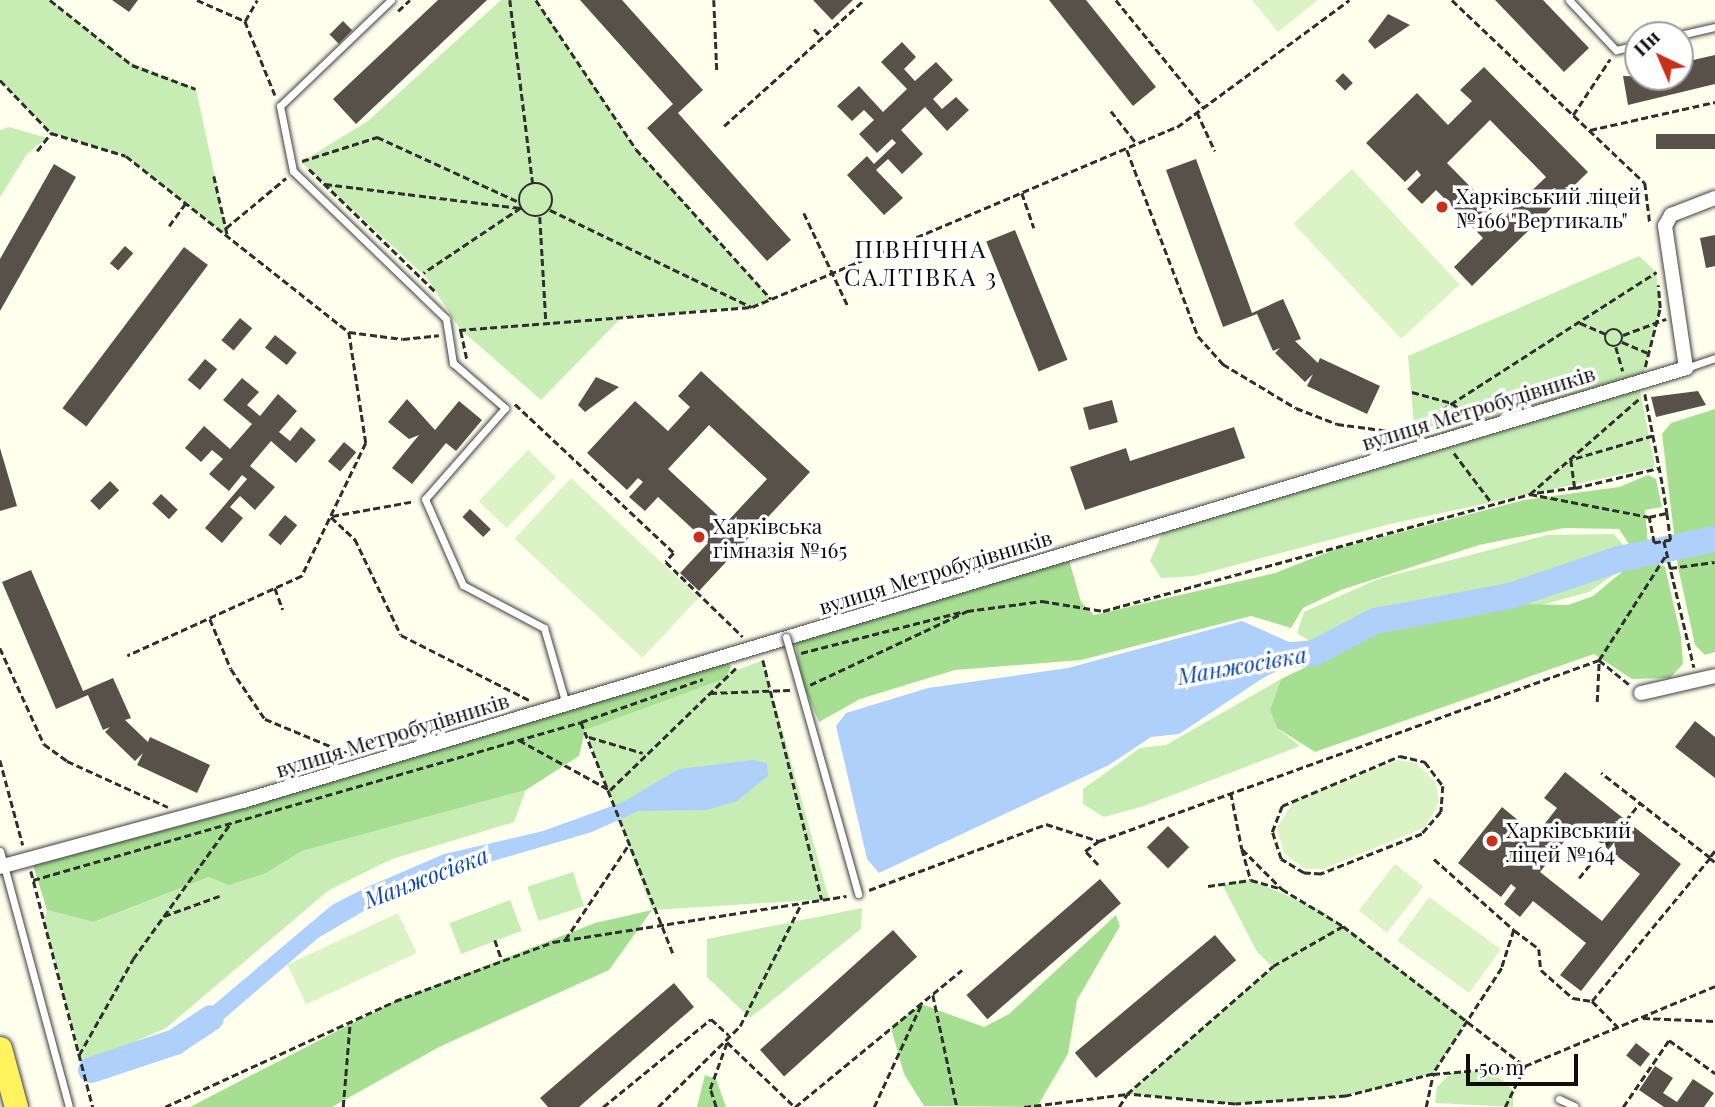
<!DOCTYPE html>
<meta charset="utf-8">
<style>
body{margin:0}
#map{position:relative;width:1715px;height:1107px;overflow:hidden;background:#ffe;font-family:"Playfair Display",serif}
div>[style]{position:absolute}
.green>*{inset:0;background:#c7edb4;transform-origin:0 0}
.forest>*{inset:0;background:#a7df92}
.pitch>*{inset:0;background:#dcf3c6;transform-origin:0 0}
.water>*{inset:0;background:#aed0fb}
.river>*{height:26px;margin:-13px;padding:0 13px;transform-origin:13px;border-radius:13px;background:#aed0fb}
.building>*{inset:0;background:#575149;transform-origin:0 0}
.path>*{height:2.5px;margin-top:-1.25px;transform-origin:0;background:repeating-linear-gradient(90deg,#2f2f2f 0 7px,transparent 0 10.5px)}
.path>.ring{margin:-1.25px;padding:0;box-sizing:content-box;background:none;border:2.5px solid #2f2f2f;border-radius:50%}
.roads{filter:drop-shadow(0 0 2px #404040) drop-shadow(0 0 2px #404040)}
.service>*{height:7px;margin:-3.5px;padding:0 3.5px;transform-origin:3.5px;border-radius:3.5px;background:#fff}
.minor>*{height:14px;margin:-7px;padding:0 7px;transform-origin:7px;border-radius:7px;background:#fff}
.primary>*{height:23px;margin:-11.5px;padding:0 11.5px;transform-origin:11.5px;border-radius:11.5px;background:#fff45e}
.bridges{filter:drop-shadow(0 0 2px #404040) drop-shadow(0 0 2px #404040)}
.service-bridge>*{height:7px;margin:-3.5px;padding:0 3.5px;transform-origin:3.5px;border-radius:3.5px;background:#fff}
.dots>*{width:19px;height:19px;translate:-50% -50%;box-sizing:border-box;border:4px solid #fff;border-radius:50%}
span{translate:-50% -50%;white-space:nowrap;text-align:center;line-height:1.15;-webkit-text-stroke:7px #fff;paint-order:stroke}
.poi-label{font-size:21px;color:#0d0d0d}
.left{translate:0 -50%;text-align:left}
.street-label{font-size:21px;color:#0d0d0d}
.water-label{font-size:23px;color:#0c49aa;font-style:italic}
.quarter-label{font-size:24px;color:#0d0d0d;letter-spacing:2px}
.north{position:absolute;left:1624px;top:21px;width:70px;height:70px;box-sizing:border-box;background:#fff;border:2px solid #9e9e9e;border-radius:50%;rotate:316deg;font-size:19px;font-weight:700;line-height:28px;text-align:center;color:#0d0d0d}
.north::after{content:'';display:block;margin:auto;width:24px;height:32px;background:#c9301a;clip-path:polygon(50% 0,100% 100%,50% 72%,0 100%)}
.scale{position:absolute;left:1466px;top:1054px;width:112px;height:32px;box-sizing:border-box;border:4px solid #0d0d0d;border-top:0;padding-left:9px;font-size:21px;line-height:24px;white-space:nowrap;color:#0d0d0d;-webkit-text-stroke:5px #fff;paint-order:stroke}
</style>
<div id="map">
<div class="green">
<div style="clip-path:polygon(0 0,50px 0,127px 61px,196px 89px,228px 237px,126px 156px,51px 133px,0 80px)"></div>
<div style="clip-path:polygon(501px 0,536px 0,636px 149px,771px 299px,752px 307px,622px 317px,541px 400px,460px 329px,427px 278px,301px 162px,368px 121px)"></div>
<div style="clip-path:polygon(9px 127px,47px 138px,27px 154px,0 197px,0 130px)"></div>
<div style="clip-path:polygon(1639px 256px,1656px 272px,1660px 308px,1642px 380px,1416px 447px,1408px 356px)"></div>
<div style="clip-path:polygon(1639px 385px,1655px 467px,1390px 524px,1194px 576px,1161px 578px,1150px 561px,1164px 529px)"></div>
<div style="clip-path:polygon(1614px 534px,1626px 548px,1619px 571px,1589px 592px,1340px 660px,1297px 633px,1304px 612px,1378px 579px,1547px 535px)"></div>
<div style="clip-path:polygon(763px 660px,829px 899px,652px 910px,585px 730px)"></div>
<div style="clip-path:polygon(1281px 679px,1270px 710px,1277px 728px,1300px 746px,1144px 806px,1104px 817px,1083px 804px,1083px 789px,1140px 748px,1166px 745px)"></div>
<div style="clip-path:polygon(526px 790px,514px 822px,392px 859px,329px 890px,166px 1028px,82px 1065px,44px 920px,47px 910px,95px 922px,209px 877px,266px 873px,302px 851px)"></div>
<div style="left:573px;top:872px;width:36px;height:48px;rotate:72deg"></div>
<div style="clip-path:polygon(1251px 880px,1321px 910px,1468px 1020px,1433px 1074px,1346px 1096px,1235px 1104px,1127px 1094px,1273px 967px,1257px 952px,1222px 884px)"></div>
<div style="left:510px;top:900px;width:33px;height:65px;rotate:69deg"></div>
<div style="clip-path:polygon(862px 908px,861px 929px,750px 1018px,707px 977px,707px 939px)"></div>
<div style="clip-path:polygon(1491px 1070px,1513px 1090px,1513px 1107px,1435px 1103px,1437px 1087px,1451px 1073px)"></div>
</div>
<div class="forest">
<div style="clip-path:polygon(1715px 409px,1715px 652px,1705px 655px,1695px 645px,1678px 567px,1662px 434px,1671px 423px)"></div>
<div style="clip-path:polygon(1648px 475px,1656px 479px,1662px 507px,1645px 510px,1648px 545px,1642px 547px,1631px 547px,1619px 529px,1564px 528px,1479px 545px,1341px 590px,1303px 608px,1291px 628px,1251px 616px,1081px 660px,955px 670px,860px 699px,819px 722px,801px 680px,794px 635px,1067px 553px,1081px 602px,1094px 615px,1275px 573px,1336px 549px,1524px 500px,1619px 487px)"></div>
<div style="clip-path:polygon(1648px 558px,1665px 567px,1681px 637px,1683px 664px,1670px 678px,1632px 679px,1594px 654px,1315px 752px,1277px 728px,1270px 710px,1281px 679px,1377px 633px,1480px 603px,1568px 605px,1593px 596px,1634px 562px)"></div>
<div style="clip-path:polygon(724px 656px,731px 667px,726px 678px,585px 730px,579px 756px,526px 790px,302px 851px,266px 873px,229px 885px,209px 877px,94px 922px,47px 910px,31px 858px)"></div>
<div style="clip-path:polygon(652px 910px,609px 970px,439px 1047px,332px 1107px,190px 1107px,395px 1001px,595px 923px)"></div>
<div style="clip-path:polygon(1116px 915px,1120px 926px,1077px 1000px,1068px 1054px,1037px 1107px,924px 1106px,904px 1074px,891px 1028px,921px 1004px,984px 1027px,1009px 1014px)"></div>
<div style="clip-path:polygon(705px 1075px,716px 1079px,726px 1107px,697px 1107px)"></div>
</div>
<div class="pitch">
<div style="clip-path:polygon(1252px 0,1318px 0,1278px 32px)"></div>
<div style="left:1352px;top:169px;width:158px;height:80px;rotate:47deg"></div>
<div style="left:528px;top:450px;width:39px;height:71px;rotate:44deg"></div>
<div style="left:571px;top:478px;width:175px;height:83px;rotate:43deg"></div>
<div style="clip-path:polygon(1398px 760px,1416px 763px,1436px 783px,1439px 802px,1426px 827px,1323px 869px,1306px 869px,1284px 854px,1277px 828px,1295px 799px)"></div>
<div style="left:1395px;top:864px;width:36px;height:59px;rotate:38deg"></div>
<div style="left:1429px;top:897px;width:89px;height:54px;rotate:36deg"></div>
<div style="left:398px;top:913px;width:44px;height:122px;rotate:65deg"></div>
</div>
<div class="water">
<div style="clip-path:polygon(1242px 621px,1314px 653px,1263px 678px,1179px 734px,1151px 737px,1109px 765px,879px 873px,867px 859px,836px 726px,846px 713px,928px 688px,1068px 668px)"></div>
<div style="clip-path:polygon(753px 760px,767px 763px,768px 776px,737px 801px,707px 810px,638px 811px,592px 832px,405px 887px,318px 938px,196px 1043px,178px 1035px,332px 905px,365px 888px,444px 854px,543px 831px,623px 802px,679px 769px)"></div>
</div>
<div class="river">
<div style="left:1281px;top:656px;width:33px;rotate:-5deg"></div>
<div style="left:1314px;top:653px;width:69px;rotate:-27.7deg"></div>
<div style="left:1375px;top:621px;width:137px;rotate:-10.5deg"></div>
<div style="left:1510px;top:596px;width:115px;rotate:-18.7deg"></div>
<div style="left:1619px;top:559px;width:98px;rotate:-11.8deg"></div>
<div style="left:91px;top:1070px;width:89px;rotate:-18.4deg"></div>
<div style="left:175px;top:1042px;width:43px;rotate:-33.7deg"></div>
</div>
<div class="building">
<div style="clip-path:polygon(112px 0,138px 0,129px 12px)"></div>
<div style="clip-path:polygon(438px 0,487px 0,356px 124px,333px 99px)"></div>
<div style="clip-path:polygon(580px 0,622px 0,703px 90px,678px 113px,791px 240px,767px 261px,647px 128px,673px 104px)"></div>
<div style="clip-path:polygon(813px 0,853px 0,832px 20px)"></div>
<div style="clip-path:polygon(1049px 0,1086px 0,1156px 87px,1133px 106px)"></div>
<div style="clip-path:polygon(1495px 0,1543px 0,1589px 48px,1564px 72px)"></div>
<div style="clip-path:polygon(1388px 14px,1410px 25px,1375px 49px,1368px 41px)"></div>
<div style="left:343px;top:21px;width:13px;height:19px;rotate:45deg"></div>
<div style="clip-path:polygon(902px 42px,916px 57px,904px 69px,915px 81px,936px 62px,953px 80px,933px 99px,942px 109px,956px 97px,969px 110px,947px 131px,925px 107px,901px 130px,923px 154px,902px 174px,888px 159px,876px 170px,903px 198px,884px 215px,847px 175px,867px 156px,874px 164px,896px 143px,892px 139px,877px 153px,859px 134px,874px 120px,864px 110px,852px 121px,837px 106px,859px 86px,883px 112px,907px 89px,881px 62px)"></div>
<div style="clip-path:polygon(1715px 55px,1715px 84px,1628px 105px,1623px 76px,1680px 77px,1680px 63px)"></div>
<div style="clip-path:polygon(evenodd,1484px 67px,1588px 172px,1472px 286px,1454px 267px,1483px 238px,1436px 190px,1422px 204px,1407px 189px,1421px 175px,1417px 170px,1405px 182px,1366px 143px,1417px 93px,1448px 125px,1472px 101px,1460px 90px,1484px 67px,1490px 120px,1546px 177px,1502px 219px,1447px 163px,1490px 120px)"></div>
<div style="left:1343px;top:73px;width:14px;height:11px;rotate:45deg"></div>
<div style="left:1715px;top:134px;width:15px;height:59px;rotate:90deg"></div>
<div style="clip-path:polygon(1196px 159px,1252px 313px,1283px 299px,1301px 339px,1295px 341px,1318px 363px,1320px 358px,1380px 386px,1367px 414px,1307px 386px,1313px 374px,1305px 382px,1275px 353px,1280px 348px,1273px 351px,1257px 314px,1223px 327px,1166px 170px)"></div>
<div style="clip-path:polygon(54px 164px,76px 177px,0 311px,0 259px)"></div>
<div style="left:1015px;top:230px;width:140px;height:31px;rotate:68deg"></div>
<div style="clip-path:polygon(1715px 235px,1715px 266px,1706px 268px,1700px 238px)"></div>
<div style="left:125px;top:246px;width:11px;height:23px;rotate:41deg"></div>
<div style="left:184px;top:247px;width:30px;height:202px;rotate:37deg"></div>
<div style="left:240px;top:318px;width:16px;height:29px;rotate:40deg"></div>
<div style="left:275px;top:335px;width:28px;height:16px;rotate:39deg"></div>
<div style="left:205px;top:359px;width:16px;height:27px;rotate:40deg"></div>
<div style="clip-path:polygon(evenodd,701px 371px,810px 472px,699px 591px,680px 573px,708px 543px,658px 497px,645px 511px,629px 497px,643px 482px,638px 478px,627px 490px,587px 453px,635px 401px,668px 431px,690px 407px,678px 396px,701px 371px,709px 425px,767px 479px,726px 523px,668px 469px,709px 425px)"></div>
<div style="clip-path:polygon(596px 377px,619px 387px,585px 412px,578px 405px)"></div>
<div style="clip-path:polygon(242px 378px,259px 392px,247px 405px,260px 416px,278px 394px,297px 411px,279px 432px,290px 441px,301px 427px,316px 440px,296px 463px,271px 441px,250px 466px,275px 487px,255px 510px,240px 496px,230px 507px,243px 518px,222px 543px,205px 528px,247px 479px,242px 475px,229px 491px,209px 474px,223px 459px,212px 450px,201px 462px,185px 448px,204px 426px,230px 449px,252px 424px,223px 400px)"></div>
<div style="clip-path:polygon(1698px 391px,1706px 405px,1656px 417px,1651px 397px)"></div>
<div style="clip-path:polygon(407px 399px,435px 430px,459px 401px,482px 420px,456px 451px,446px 443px,412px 484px,392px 468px,419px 435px,409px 439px,388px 422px)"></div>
<div style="left:1112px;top:400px;width:23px;height:30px;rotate:75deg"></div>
<div style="clip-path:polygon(1234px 427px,1245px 458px,1085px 510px,1070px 467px,1126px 448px,1130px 461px)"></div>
<div style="left:344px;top:442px;width:16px;height:25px;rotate:40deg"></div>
<div style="clip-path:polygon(0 448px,17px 506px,0 511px)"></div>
<div style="left:110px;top:481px;width:13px;height:28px;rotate:45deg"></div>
<div style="left:161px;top:494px;width:23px;height:13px;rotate:43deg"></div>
<div style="left:470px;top:509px;width:29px;height:11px;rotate:44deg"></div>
<div style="left:285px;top:515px;width:16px;height:26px;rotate:40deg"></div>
<div style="clip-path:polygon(31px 570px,83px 691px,113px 678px,131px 718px,125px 720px,148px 742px,150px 737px,210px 765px,197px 793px,137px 765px,143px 753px,135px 761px,105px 732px,110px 727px,103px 730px,88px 695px,56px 709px,2px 582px)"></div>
<div style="clip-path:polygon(1695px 721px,1715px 737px,1715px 778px,1675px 747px)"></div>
<div style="clip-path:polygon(evenodd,1565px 772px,1681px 864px,1581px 991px,1560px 975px,1586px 943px,1533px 901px,1520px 917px,1504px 904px,1516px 888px,1511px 884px,1501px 897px,1458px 863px,1502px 807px,1536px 835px,1557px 808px,1544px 798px,1565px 772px,1577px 825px,1640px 874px,1602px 921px,1540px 872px,1577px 825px)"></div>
<div style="left:1168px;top:826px;width:30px;height:30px;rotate:45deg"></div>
<div style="left:1100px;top:879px;width:32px;height:177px;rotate:49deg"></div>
<div style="left:893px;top:930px;width:36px;height:179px;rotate:48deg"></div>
<div style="left:1215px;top:935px;width:33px;height:183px;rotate:50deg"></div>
<div style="clip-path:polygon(674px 983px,694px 1007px,579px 1107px,548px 1107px,540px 1098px)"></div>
<div style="left:1636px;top:1043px;width:18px;height:16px;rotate:38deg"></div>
<div style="clip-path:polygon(1655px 1066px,1673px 1078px,1663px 1093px,1677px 1102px,1693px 1079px,1714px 1093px,1704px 1107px,1664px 1107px,1639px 1090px)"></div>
</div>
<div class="path">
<div style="left:50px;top:0;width:105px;rotate:38.4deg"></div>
<div style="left:132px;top:65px;width:68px;rotate:20.6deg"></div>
<div style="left:197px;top:0;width:52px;rotate:23.6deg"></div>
<div style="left:245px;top:21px;width:80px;rotate:67.9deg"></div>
<div style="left:510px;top:0;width:185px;rotate:82.9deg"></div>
<div style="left:536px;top:0;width:179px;rotate:56.1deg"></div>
<div style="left:636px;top:149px;width:202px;rotate:48deg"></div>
<div style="left:714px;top:0;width:71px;rotate:87.6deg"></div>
<div style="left:1116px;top:0;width:138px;rotate:50.9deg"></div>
<div style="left:1452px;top:0;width:266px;rotate:43.5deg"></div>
<div style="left:1645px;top:183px;width:39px;rotate:83deg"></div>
<div style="left:398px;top:11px;width:16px;rotate:-43deg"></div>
<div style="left:245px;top:21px;width:24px;rotate:-60deg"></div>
<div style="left:814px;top:29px;width:11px;rotate:45deg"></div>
<div style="left:0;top:80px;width:74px;rotate:46.1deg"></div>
<div style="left:1111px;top:111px;width:42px;rotate:51.8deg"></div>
<div style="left:1197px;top:112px;width:43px;rotate:65.2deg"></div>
<div style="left:1573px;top:115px;width:67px;rotate:-56.5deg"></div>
<div style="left:724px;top:126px;width:188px;rotate:-42deg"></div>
<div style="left:1590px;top:130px;width:128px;rotate:-12.6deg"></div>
<div style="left:1127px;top:150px;width:199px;rotate:69.1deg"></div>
<div style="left:1198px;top:336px;width:38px;rotate:48deg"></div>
<div style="left:1223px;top:364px;width:85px;rotate:31.1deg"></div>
<div style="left:1296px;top:408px;width:44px;rotate:21.3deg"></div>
<div style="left:1337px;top:424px;width:53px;rotate:7.5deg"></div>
<div style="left:1390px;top:431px;width:25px;rotate:-9deg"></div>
<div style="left:1415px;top:427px;width:287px;rotate:-32.7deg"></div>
<div style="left:37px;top:151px;width:23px;rotate:-52deg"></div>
<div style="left:51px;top:133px;width:78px;rotate:17deg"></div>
<div style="left:126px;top:156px;width:284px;rotate:38.3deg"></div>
<div style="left:349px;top:332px;width:112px;rotate:81.3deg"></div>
<div style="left:366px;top:443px;width:148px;rotate:115.7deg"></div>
<div style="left:302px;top:576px;width:192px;rotate:155.4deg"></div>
<div style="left:302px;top:161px;width:79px;rotate:-17.7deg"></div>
<div style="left:377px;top:137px;width:156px;rotate:24.6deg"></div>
<div style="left:309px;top:169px;width:178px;rotate:44.1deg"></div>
<div style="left:214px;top:176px;width:63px;rotate:77.1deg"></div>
<div class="ring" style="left:519px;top:183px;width:31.5px;height:31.5px"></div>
<div style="left:325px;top:184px;width:197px;rotate:7deg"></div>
<div style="left:521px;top:208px;width:117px;rotate:146.2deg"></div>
<div style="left:1022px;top:193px;width:37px;rotate:71deg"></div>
<div style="left:550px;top:210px;width:224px;rotate:25.7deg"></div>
<div style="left:804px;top:213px;width:103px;rotate:64.7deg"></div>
<div style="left:540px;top:217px;width:105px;rotate:86.7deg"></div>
<div style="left:169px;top:226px;width:29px;rotate:-54deg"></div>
<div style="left:226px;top:228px;width:78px;rotate:-39.8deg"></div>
<div style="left:1580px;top:323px;width:28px;rotate:23deg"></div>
<div class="ring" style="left:1605px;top:329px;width:15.5px;height:15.5px"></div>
<div style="left:459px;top:330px;width:294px;rotate:-4.5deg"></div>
<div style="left:752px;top:307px;width:462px;rotate:-23deg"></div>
<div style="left:1177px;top:127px;width:214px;rotate:-36.4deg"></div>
<div style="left:461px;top:331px;width:29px;rotate:78deg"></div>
<div style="left:349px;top:332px;width:54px;rotate:7.4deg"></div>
<div style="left:403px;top:339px;width:36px;rotate:-6deg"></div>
<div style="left:1623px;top:335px;width:46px;rotate:-20.4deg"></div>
<div style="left:1622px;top:342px;width:28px;rotate:23deg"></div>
<div style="left:1616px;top:347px;width:25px;rotate:74deg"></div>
<div style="left:1645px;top:367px;width:61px;rotate:-75.7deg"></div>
<div style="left:1660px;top:308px;width:23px;rotate:-95deg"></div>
<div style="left:1412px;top:392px;width:41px;rotate:15.4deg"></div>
<div style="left:1452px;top:403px;width:21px;rotate:41deg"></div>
<div style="left:1645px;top:394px;width:95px;rotate:79deg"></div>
<div style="left:1663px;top:487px;width:26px;rotate:81deg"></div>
<div style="left:1667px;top:513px;width:27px;rotate:82deg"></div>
<div style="left:1671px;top:540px;width:17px;rotate:170deg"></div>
<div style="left:1654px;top:543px;width:26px;rotate:-101deg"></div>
<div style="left:1649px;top:517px;width:18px;rotate:-13deg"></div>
<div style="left:515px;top:404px;width:218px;rotate:43.1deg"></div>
<div style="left:674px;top:553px;width:12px;rotate:132deg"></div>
<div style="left:666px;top:562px;width:107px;rotate:44.2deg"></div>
<div style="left:1653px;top:436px;width:85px;rotate:163.7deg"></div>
<div style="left:1571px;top:460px;width:28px;rotate:82deg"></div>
<div style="left:1575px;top:488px;width:86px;rotate:-13.4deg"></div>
<div style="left:1454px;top:453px;width:63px;rotate:52.8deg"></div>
<div style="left:1575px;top:488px;width:45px;rotate:172.4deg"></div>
<div style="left:1530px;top:494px;width:121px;rotate:10.9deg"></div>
<div style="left:332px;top:516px;width:84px;rotate:-10.2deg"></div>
<div style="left:331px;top:517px;width:33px;rotate:43deg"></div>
<div style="left:355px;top:539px;width:106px;rotate:64.4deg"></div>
<div style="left:401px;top:635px;width:144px;rotate:26.9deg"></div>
<div style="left:1664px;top:541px;width:130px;rotate:76.6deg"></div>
<div style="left:1670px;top:568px;width:45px;rotate:-7.6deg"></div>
<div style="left:275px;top:588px;width:23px;rotate:70deg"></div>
<div style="left:210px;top:619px;width:54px;rotate:67.2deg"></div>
<div style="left:231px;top:669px;width:60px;rotate:55.8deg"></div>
<div style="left:265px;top:719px;width:89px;rotate:22.5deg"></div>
<div style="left:0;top:648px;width:106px;rotate:65.4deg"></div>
<div style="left:44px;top:744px;width:29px;rotate:36deg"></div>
<div style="left:67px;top:761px;width:111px;rotate:24.5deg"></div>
<div style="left:801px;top:653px;width:165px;rotate:-14.4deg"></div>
<div style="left:763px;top:660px;width:247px;rotate:76.2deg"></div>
<div style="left:810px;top:685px;width:174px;rotate:-25.2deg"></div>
<div style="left:967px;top:611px;width:76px;rotate:-7.6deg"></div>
<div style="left:1042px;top:601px;width:62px;rotate:9.3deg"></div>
<div style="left:1103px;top:611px;width:443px;rotate:-15.3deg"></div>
<div style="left:1530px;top:494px;width:146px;rotate:-41.1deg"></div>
<div style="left:710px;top:693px;width:80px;rotate:-2.1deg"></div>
<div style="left:1597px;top:702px;width:42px;rotate:-87.3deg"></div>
<div style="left:1599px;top:660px;width:125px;rotate:-57.5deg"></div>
<div style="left:581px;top:722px;width:249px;rotate:68.3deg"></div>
<div style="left:589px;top:737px;width:56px;rotate:16.5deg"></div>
<div style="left:519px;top:740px;width:104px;rotate:28.8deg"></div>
<div style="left:1400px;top:756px;width:26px;rotate:13deg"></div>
<div style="left:1425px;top:762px;width:30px;rotate:53deg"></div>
<div style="left:1443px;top:786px;width:26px;rotate:94deg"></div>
<div style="left:1441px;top:812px;width:29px;rotate:131deg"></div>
<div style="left:1422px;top:834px;width:109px;rotate:158.4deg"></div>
<div style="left:1321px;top:874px;width:17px;rotate:-177deg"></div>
<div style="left:1304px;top:873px;width:27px;rotate:-149deg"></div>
<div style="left:1281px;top:859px;width:28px;rotate:-108deg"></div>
<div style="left:1272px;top:832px;width:28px;rotate:-69deg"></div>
<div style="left:1282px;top:806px;width:128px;rotate:-23deg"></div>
<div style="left:0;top:760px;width:88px;rotate:74.9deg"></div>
<div style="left:610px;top:790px;width:175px;rotate:-44.1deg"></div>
<div style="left:1231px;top:793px;width:57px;rotate:78.9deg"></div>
<div style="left:1242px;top:849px;width:57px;rotate:45deg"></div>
<div style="left:1282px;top:889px;width:71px;rotate:31.2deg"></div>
<div style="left:1242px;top:849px;width:32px;rotate:74deg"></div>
<div style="left:1715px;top:851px;width:9px;rotate:126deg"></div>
<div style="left:1710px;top:858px;width:6px;rotate:39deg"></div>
<div style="left:1434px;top:859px;width:107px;rotate:41.6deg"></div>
<div style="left:1514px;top:930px;width:40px;rotate:108deg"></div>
<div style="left:1502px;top:968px;width:126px;rotate:123.1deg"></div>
<div style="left:1433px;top:1074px;width:92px;rotate:-5deg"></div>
<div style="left:1098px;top:865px;width:19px;rotate:-133deg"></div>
<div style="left:1085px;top:851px;width:17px;rotate:-36deg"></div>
<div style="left:31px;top:871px;width:244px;rotate:75.3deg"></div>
<div style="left:1579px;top:878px;width:97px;rotate:-50.9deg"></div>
<div style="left:33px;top:880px;width:570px;rotate:-16.08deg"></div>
<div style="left:581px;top:722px;width:129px;rotate:-19.4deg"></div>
<div style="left:1208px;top:886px;width:43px;rotate:-7.9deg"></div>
<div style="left:1251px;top:880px;width:32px;rotate:16deg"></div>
<div style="left:869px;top:890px;width:189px;rotate:-20.4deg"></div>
<div style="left:1046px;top:824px;width:56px;rotate:17.8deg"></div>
<div style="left:1099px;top:841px;width:532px;rotate:-19.9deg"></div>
<div style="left:1599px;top:660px;width:40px;rotate:39deg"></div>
<div style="left:164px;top:916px;width:59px;rotate:-20deg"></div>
<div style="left:1514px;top:930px;width:31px;rotate:37deg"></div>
<div style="left:1539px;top:949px;width:21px;rotate:85deg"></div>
<div style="left:1541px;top:970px;width:43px;rotate:41.2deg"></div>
<div style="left:1573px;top:998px;width:19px;rotate:9deg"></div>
<div style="left:1592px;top:1001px;width:185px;rotate:-50.5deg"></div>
<div style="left:1710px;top:858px;width:138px;rotate:-142.1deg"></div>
<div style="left:495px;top:940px;width:21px;rotate:71deg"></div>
<div style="left:565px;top:940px;width:112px;rotate:-56.3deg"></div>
<div style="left:933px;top:995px;width:115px;rotate:77.9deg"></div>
<div style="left:1592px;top:1001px;width:37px;rotate:45deg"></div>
<div style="left:1643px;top:1018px;width:72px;rotate:2.4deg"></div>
<div style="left:727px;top:1042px;width:94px;rotate:43.7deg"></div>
<div style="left:79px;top:1055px;width:110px;rotate:-60.6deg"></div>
<div style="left:133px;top:959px;width:166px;rotate:-54.3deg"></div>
<div style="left:165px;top:1107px;width:253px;rotate:-24.7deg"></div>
<div style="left:395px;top:1001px;width:169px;rotate:-20.5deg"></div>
<div style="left:553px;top:942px;width:297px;rotate:-8.9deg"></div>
<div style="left:343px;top:1107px;width:86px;rotate:-85.3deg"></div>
<div style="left:603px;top:1107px;width:139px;rotate:-39.2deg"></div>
<div style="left:711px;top:1019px;width:24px;rotate:42deg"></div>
<div style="left:658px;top:1107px;width:115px;rotate:-44.6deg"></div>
<div style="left:740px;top:1026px;width:136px;rotate:-63.4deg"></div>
<div style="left:716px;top:1107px;width:19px;rotate:-108deg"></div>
<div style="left:710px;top:1089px;width:50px;rotate:-70.1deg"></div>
<div style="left:795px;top:1107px;width:216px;rotate:-39.4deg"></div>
<div style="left:874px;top:1107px;width:112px;rotate:-65.3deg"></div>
<div style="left:1024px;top:1107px;width:104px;rotate:-7.2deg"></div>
<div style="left:1119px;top:1107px;width:15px;rotate:-58deg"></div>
<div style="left:1426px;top:1107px;width:34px;rotate:-78deg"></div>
<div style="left:1433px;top:1074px;width:90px;rotate:165.8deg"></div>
<div style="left:1346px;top:1096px;width:111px;rotate:175.9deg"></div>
<div style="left:1235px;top:1104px;width:108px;rotate:-174.7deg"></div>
<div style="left:1127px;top:1094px;width:194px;rotate:-41.2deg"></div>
<div style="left:1273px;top:966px;width:81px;rotate:-29.7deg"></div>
<div style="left:1343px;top:926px;width:230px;rotate:37.6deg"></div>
<div style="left:1505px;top:1107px;width:46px;rotate:-64deg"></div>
<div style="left:1525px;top:1066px;width:206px;rotate:-22.8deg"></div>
<div style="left:1623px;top:1107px;width:81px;rotate:-55.5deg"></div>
<div style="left:1669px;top:1040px;width:57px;rotate:35.7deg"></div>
</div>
<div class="roads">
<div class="service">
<div style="left:391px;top:0;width:153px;rotate:136.3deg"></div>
<div style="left:280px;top:106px;width:66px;rotate:78.7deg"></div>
<div style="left:293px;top:171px;width:213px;rotate:44deg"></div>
<div style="left:446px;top:319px;width:45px;rotate:81deg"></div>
<div style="left:453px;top:363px;width:69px;rotate:40.9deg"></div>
<div style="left:505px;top:408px;width:121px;rotate:131.3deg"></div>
<div style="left:425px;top:499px;width:94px;rotate:66.2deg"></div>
<div style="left:463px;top:585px;width:92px;rotate:28deg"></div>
<div style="left:544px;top:628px;width:79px;rotate:73.9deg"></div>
<div style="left:1569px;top:0;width:69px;rotate:46.8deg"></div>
<div style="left:1616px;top:50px;width:23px;rotate:-13deg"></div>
<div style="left:1680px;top:35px;width:36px;rotate:-13deg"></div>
<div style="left:1686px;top:368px;width:31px;rotate:-19deg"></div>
<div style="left:0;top:851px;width:265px;rotate:74.9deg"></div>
<div style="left:1559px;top:1099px;width:17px;rotate:25deg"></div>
</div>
<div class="minor">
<div style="left:1641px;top:693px;width:76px;rotate:-12.9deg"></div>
<div style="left:0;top:867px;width:252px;rotate:-15.2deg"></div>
<div style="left:243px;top:801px;width:1507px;rotate:-16.7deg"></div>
<div style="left:1686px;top:368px;width:144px;rotate:-98.4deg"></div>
<div style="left:1665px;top:226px;width:13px;rotate:-61deg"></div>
<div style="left:1671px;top:215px;width:47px;rotate:-21.1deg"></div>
</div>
<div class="primary">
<div style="left:0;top:1048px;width:61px;rotate:74.8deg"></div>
</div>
</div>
<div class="bridges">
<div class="service-bridge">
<div style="left:786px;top:637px;width:267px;rotate:74.3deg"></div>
</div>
</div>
<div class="dots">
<div style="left:1442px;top:207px;background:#c9301a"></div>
<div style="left:699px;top:537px;background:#c9301a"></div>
<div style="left:1492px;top:841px;background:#c9301a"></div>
</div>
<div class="poi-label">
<span class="left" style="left:1456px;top:207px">Харківський ліцей<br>№166 "Вертикаль"</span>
<span class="left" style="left:713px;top:537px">Харківська<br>гімназія №165</span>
<span class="left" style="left:1506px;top:841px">Харківський<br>ліцей №164</span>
</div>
<div class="street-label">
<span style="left:1478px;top:407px;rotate:-17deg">вулиця Метробудівників</span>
<span style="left:935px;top:571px;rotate:-17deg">вулиця Метробудівників</span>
<span style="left:392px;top:734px;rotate:-17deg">вулиця Метробудівників</span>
</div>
<div class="water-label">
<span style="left:1242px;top:665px;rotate:-10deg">Манжосівка</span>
<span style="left:426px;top:877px;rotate:-21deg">Манжосівка</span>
</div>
<div class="quarter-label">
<span style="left:921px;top:263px">ПІВНІЧНА<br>САЛТІВКА 3</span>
</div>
<div class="north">Пн</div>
<div class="scale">50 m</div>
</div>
